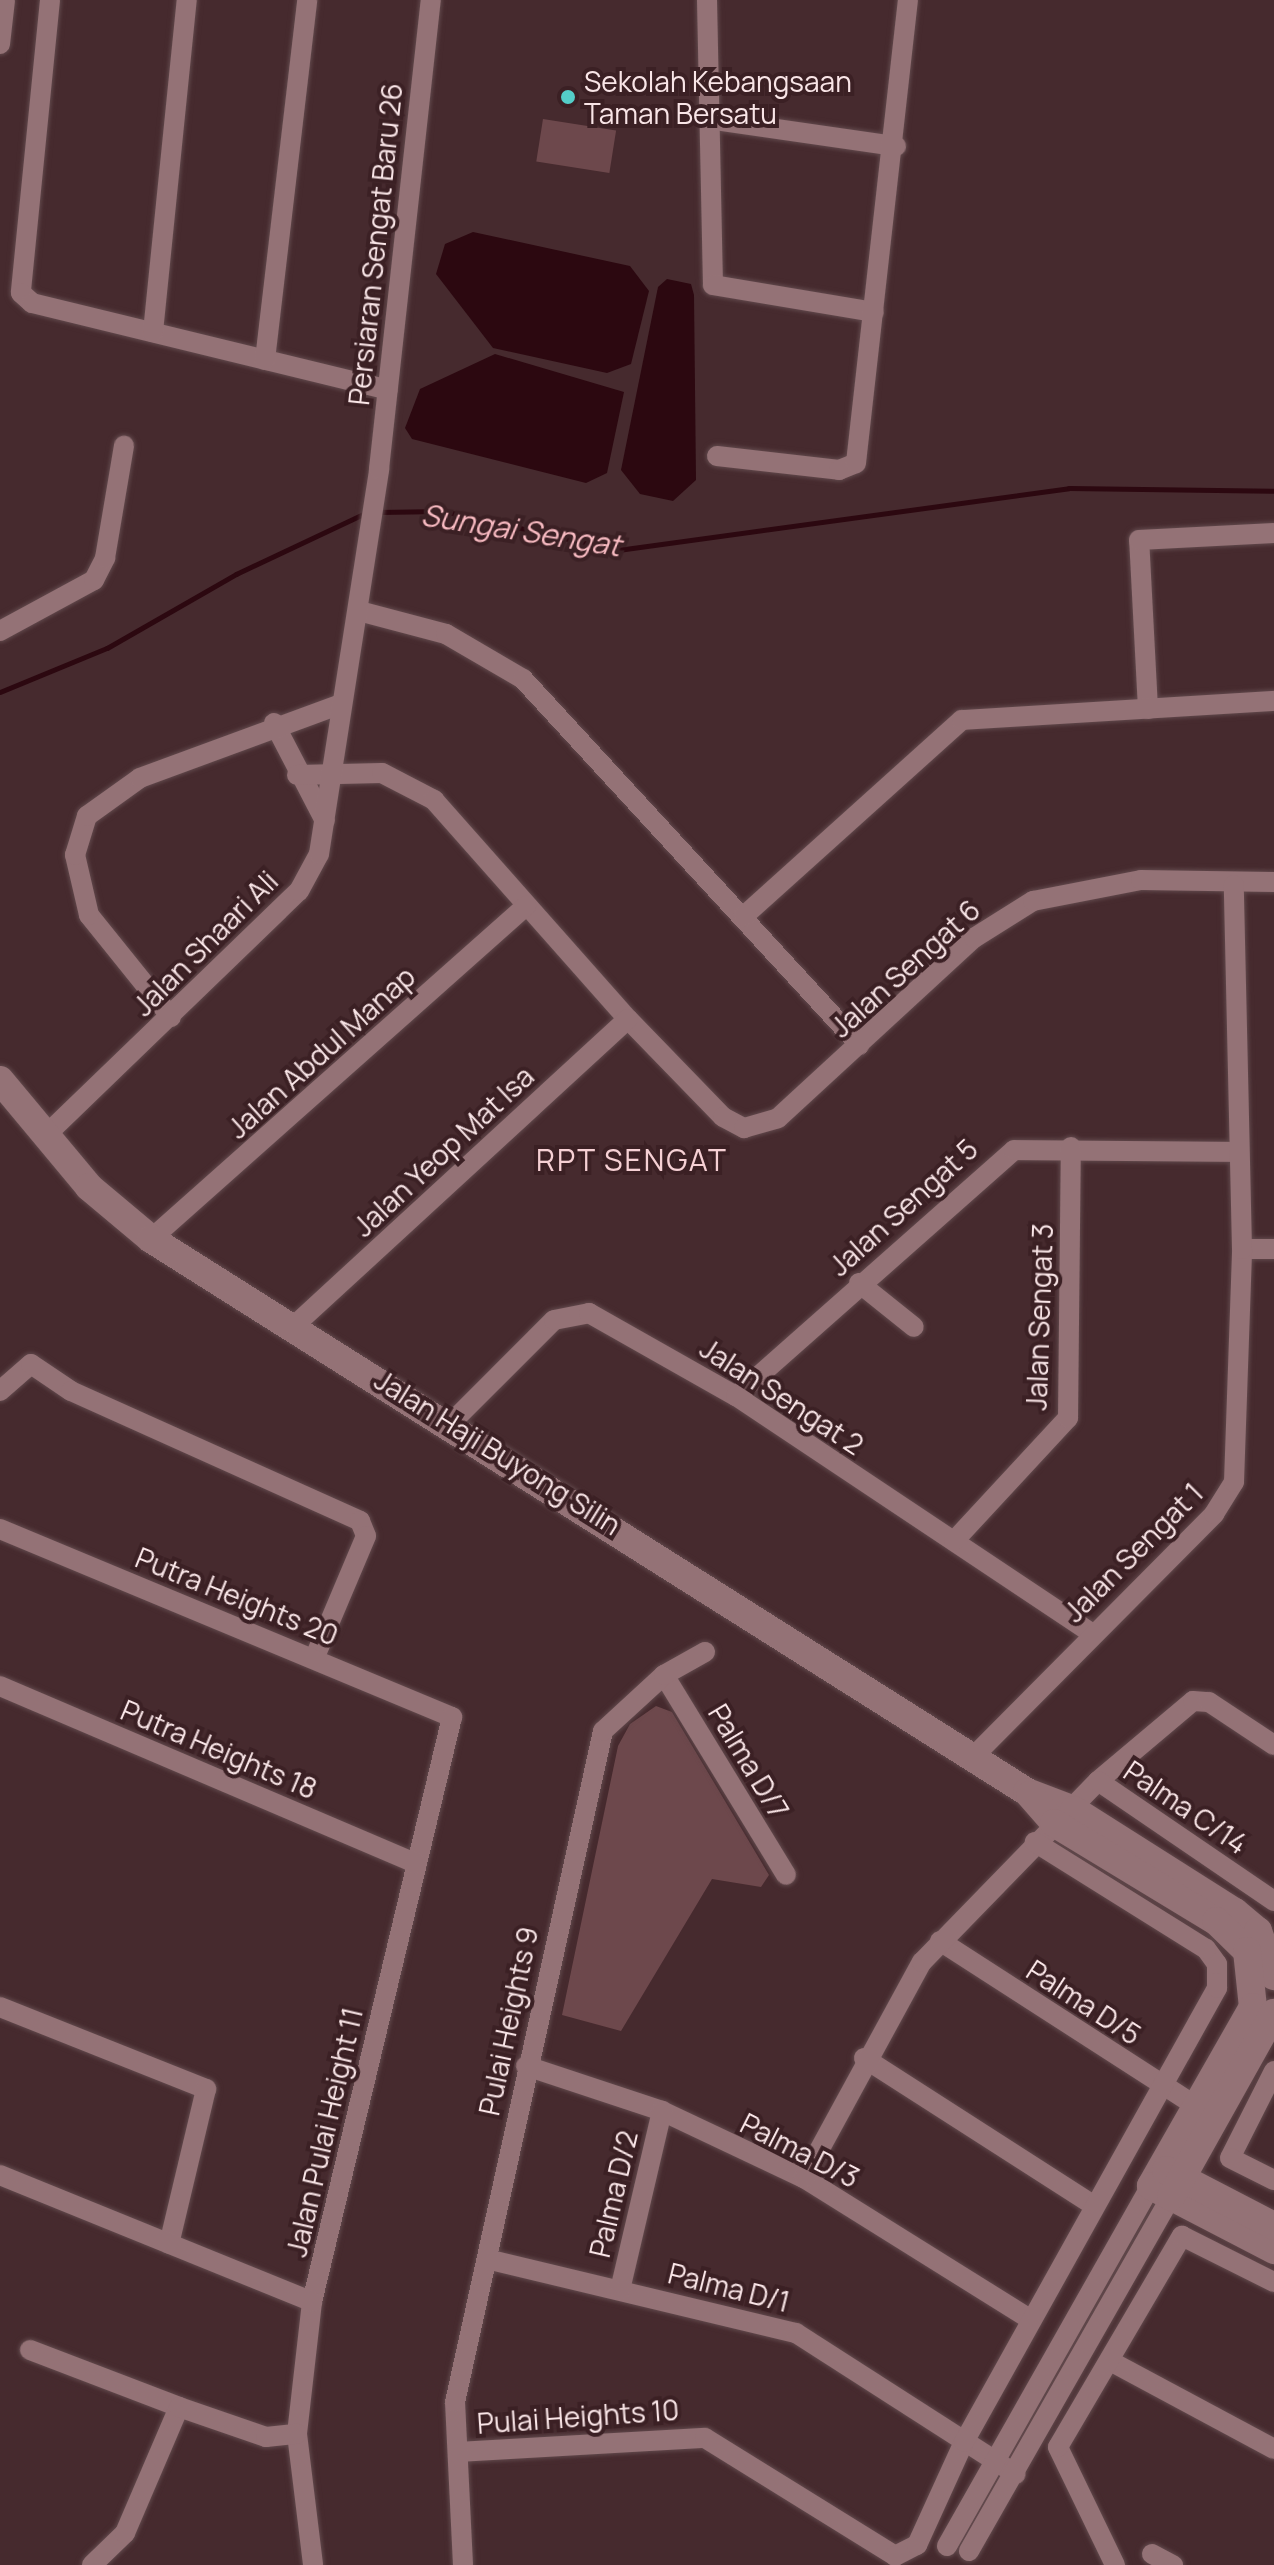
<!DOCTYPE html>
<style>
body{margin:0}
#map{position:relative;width:1274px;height:2565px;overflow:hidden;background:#462a2e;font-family:Manrope,sans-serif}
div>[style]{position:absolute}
.green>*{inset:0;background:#6d484c;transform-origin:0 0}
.water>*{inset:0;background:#2c0810}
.stream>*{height:5px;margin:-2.5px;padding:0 2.5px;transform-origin:2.5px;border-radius:2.5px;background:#2c0810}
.roads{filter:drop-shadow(0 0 2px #61494c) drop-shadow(0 0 2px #61494c)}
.street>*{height:20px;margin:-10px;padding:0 10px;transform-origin:10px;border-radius:10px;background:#947276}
.secondary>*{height:28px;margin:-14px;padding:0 14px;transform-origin:14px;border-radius:14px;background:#947276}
.dots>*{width:22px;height:22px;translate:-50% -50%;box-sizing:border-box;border:4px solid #3b2024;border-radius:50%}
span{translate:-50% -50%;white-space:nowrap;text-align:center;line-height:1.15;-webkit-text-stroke:8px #3b2024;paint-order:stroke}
.poi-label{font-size:28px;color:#f9e5e7}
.left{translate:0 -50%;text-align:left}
.street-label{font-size:28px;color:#f9e5e7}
.water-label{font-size:30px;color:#f9bbc2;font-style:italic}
.neighbourhood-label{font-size:30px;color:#f6d0d4;letter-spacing:2px}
</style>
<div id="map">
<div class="green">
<div style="left:543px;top:119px;width:74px;height:43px;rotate:9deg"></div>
<div style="clip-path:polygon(656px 1706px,672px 1712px,769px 1875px,761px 1887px,712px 1879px,621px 2031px,562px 2015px,618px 1746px,630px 1724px)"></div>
</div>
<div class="water">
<div style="clip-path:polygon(473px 232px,630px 266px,649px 291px,631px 364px,607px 373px,493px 348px,436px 274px,445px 244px)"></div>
<div style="clip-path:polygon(667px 279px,691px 284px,694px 295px,696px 480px,673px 501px,640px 494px,621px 470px,658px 287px)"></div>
<div style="clip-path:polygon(495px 354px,624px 392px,607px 473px,586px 483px,412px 439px,405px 428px,420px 389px)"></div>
</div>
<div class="stream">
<div style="left:378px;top:512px;width:65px;rotate:-0.9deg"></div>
<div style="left:443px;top:511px;width:179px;rotate:12.6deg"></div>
<div style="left:618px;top:550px;width:455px;rotate:-7.8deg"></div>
<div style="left:1069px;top:488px;width:205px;rotate:0.8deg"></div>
<div style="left:0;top:692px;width:116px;rotate:-22.4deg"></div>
<div style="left:107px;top:648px;width:149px;rotate:-29.8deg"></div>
<div style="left:236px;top:574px;width:146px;rotate:-25.2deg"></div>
</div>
<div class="roads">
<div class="street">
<div style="left:50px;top:0;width:294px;rotate:95.7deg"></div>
<div style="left:21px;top:293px;width:15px;rotate:42deg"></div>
<div style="left:32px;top:303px;width:366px;rotate:13.7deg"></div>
<div style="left:707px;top:0;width:285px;rotate:88.8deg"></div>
<div style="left:713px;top:285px;width:163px;rotate:9.5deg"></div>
<div style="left:0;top:44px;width:44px;rotate:-83.5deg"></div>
<div style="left:708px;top:119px;width:190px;rotate:8.2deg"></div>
<div style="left:153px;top:332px;width:334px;rotate:-84.2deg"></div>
<div style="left:265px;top:360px;width:362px;rotate:-83.3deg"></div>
<div style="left:717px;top:456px;width:123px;rotate:6.5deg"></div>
<div style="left:839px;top:470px;width:18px;rotate:-22deg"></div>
<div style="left:856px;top:463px;width:466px;rotate:-83.6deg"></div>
<div style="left:359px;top:611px;width:90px;rotate:14.8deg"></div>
<div style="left:446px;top:634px;width:89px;rotate:30.3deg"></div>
<div style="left:523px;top:679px;width:497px;rotate:47.4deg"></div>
<div style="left:0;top:631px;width:107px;rotate:-28.5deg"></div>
<div style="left:94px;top:580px;width:25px;rotate:-63deg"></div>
<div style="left:105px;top:558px;width:114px;rotate:-80.4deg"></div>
<div style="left:1148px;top:709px;width:169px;rotate:-93deg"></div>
<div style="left:1139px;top:540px;width:135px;rotate:-3deg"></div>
<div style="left:274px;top:723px;width:110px;rotate:62.5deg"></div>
<div style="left:297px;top:775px;width:85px;rotate:-1.3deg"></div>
<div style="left:382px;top:773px;width:59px;rotate:27.4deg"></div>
<div style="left:434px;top:800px;width:293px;rotate:48.5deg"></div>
<div style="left:628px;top:1019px;width:136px;rotate:45.9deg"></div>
<div style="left:723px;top:1117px;width:24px;rotate:28deg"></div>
<div style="left:744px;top:1128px;width:35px;rotate:-16deg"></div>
<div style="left:778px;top:1118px;width:266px;rotate:-42.6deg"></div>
<div style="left:974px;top:938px;width:70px;rotate:-32.1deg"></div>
<div style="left:1033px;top:901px;width:110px;rotate:-11deg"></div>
<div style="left:1141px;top:880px;width:133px;rotate:0.9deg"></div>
<div style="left:744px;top:916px;width:293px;rotate:-42deg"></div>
<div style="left:962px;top:720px;width:313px;rotate:-3.5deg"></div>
<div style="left:171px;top:1017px;width:131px;rotate:-128.8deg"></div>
<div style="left:89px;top:915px;width:62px;rotate:-103.1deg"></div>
<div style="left:75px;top:855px;width:41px;rotate:-72.9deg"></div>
<div style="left:87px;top:816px;width:65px;rotate:-35.6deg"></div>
<div style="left:140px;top:778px;width:211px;rotate:-20.2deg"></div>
<div style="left:46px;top:1135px;width:351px;rotate:-44deg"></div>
<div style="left:299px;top:891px;width:42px;rotate:-61.6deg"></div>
<div style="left:319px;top:854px;width:390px;rotate:-81.1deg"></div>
<div style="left:379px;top:469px;width:472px;rotate:-83.7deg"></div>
<div style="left:151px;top:1239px;width:502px;rotate:-41.61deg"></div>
<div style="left:1242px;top:1249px;width:32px"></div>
<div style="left:859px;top:1283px;width:70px;rotate:38.7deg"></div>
<div style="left:295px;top:1325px;width:452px;rotate:-42.6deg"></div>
<div style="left:0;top:1391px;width:41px;rotate:-41.1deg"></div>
<div style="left:31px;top:1364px;width:48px;rotate:34deg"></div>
<div style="left:71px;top:1391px;width:317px;rotate:24.2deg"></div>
<div style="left:360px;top:1521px;width:16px;rotate:68deg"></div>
<div style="left:366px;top:1536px;width:131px;rotate:112.9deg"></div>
<div style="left:736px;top:1396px;width:371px;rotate:-41.5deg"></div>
<div style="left:1014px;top:1150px;width:224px;rotate:0.5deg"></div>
<div style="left:452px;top:1422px;width:144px;rotate:-45deg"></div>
<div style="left:554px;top:1320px;width:36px;rotate:-11deg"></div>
<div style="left:589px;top:1313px;width:169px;rotate:29.5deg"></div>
<div style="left:736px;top:1396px;width:428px;rotate:33.7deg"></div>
<div style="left:0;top:1529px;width:490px;rotate:22.6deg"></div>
<div style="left:452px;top:1717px;width:602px;rotate:103.46deg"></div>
<div style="left:312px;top:2302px;width:133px;rotate:96.5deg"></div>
<div style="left:297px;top:2434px;width:132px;rotate:83deg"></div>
<div style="left:954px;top:1541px;width:168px;rotate:-47.2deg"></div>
<div style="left:1068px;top:1418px;width:271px;rotate:-89.4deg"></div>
<div style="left:664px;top:1675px;width:234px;rotate:58.6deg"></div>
<div style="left:0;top:1686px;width:453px;rotate:23.1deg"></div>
<div style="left:974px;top:1756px;width:341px;rotate:-45.2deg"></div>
<div style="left:1214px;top:1514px;width:38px;rotate:-58deg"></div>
<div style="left:1234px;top:1482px;width:233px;rotate:-88deg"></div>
<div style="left:1242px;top:1249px;width:364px;rotate:-91.3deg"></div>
<div style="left:1098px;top:1781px;width:124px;rotate:-40.1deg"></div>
<div style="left:1193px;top:1701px;width:16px;rotate:4deg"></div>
<div style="left:1209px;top:1702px;width:78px;rotate:33.5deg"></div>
<div style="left:940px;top:1941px;width:307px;rotate:32.8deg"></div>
<div style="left:0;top:2007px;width:222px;rotate:21.7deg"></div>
<div style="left:206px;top:2089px;width:159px;rotate:103.4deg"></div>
<div style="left:864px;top:2058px;width:272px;rotate:32.7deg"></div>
<div style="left:526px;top:2066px;width:143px;rotate:18.3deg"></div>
<div style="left:662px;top:2111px;width:157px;rotate:25.3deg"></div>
<div style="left:804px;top:2178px;width:268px;rotate:32deg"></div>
<div style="left:1274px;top:2071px;width:97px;rotate:116.8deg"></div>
<div style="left:1230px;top:2158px;width:49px;rotate:26.6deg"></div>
<div style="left:0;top:2175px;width:337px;rotate:22.1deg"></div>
<div style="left:804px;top:2178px;width:246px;rotate:-61.4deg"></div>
<div style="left:922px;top:1962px;width:252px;rotate:-45.8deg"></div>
<div style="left:1098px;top:1781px;width:213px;rotate:34.3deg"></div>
<div style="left:487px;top:2259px;width:318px;rotate:13.5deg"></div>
<div style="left:796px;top:2333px;width:261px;rotate:32.7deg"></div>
<div style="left:620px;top:2290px;width:184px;rotate:-76.8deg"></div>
<div style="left:30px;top:2350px;width:160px;rotate:20.9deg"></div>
<div style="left:1110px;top:2361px;width:186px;rotate:28.2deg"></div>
<div style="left:459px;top:2452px;width:246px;rotate:-3.3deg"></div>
<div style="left:705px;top:2438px;width:224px;rotate:31.8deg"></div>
<div style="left:895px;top:2556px;width:25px;rotate:-27deg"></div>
<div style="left:917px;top:2545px;width:113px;rotate:-65.5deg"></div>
<div style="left:964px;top:2442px;width:520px;rotate:-60.87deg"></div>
<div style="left:1217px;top:1988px;width:24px;rotate:-90deg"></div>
<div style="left:1217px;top:1964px;width:19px;rotate:-126deg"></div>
<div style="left:1206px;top:1949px;width:202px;rotate:-148deg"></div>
<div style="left:947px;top:2546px;width:414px;rotate:-60.5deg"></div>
<div style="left:969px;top:2551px;width:408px;rotate:-60.3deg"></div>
<div style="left:1152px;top:2554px;width:24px;rotate:28deg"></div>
<div style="left:92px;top:2565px;width:46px;rotate:-44.1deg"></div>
<div style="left:125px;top:2533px;width:137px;rotate:-66.8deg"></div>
<div style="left:179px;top:2407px;width:92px;rotate:19deg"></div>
<div style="left:266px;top:2437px;width:31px;rotate:-6deg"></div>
<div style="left:463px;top:2565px;width:163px;rotate:-92.8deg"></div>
<div style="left:455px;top:2402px;width:687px;rotate:-77.56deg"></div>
<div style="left:603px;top:1731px;width:83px;rotate:-42.6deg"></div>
<div style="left:664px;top:1675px;width:47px;rotate:-29.3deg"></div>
<div style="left:1115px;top:2565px;width:131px;rotate:-115.8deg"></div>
<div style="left:1058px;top:2447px;width:245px;rotate:-59.6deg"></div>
<div style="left:1182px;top:2236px;width:103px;rotate:26.6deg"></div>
</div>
<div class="secondary">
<div style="left:0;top:1080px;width:139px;rotate:50.2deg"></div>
<div style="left:89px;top:1187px;width:81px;rotate:40deg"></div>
<div style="left:151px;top:1239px;width:1036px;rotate:32.26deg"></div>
<div style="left:1027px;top:1792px;width:50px;rotate:21deg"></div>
<div style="left:1074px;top:1810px;width:191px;rotate:32.4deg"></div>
<div style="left:1235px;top:1912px;width:30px;rotate:40deg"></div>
<div style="left:1258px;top:1931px;width:48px;rotate:70.4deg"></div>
<div style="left:1030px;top:1795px;width:37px;rotate:49deg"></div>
<div style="left:1054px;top:1823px;width:189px;rotate:31.2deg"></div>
<div style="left:1216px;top:1921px;width:43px;rotate:44.1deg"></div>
<div style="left:1247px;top:1951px;width:56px;rotate:83.9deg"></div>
<div style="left:1253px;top:2007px;width:206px;rotate:119.7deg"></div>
<div style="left:1151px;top:2186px;width:139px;rotate:27.5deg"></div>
<div style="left:1166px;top:2170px;width:122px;rotate:27.4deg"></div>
<div style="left:1171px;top:2197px;width:211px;rotate:-60.8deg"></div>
</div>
</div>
<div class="dots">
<div style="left:568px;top:97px;background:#54cdc8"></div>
</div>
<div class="poi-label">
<span class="left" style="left:584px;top:97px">Sekolah Kebangsaan<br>Taman Bersatu</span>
</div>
<div class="street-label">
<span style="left:375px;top:244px;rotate:-84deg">Persiaran Sengat Baru 26</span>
<span style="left:205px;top:943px;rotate:-45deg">Jalan Shaari Ali</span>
<span style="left:905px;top:968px;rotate:-42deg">Jalan Sengat 6</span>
<span style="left:321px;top:1052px;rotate:-42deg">Jalan Abdul Manap</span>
<span style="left:443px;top:1151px;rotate:-43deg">Jalan Yeop Mat Isa</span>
<span style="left:903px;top:1207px;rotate:-42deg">Jalan Sengat 5</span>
<span style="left:1039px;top:1317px;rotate:-88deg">Jalan Sengat 3</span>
<span style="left:782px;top:1396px;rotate:33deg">Jalan Sengat 2</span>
<span style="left:498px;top:1452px;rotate:32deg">Jalan Haji Buyong Silin</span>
<span style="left:1133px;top:1552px;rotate:-45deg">Jalan Sengat 1</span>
<span style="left:237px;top:1596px;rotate:22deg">Putra Heights 20</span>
<span style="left:219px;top:1749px;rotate:23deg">Putra Heights 18</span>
<span style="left:749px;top:1761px;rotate:59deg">Palma D/7</span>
<span style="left:1186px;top:1807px;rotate:34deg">Palma C/14</span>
<span style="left:1084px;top:2002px;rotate:33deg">Palma D/5</span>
<span style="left:508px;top:2021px;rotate:-78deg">Pulai Heights 9</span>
<span style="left:324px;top:2132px;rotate:-77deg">Jalan Pulai Height 11</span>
<span style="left:800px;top:2150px;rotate:27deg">Palma D/3</span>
<span style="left:613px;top:2194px;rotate:-77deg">Palma D/2</span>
<span style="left:729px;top:2287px;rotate:14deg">Palma D/1</span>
<span style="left:578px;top:2416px;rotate:-4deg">Pulai Heights 10</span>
</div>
<div class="water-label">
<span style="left:521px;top:530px;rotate:9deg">Sungai Sengat</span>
</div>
<div class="neighbourhood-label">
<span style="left:632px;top:1160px">RPT SENGAT</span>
</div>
</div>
